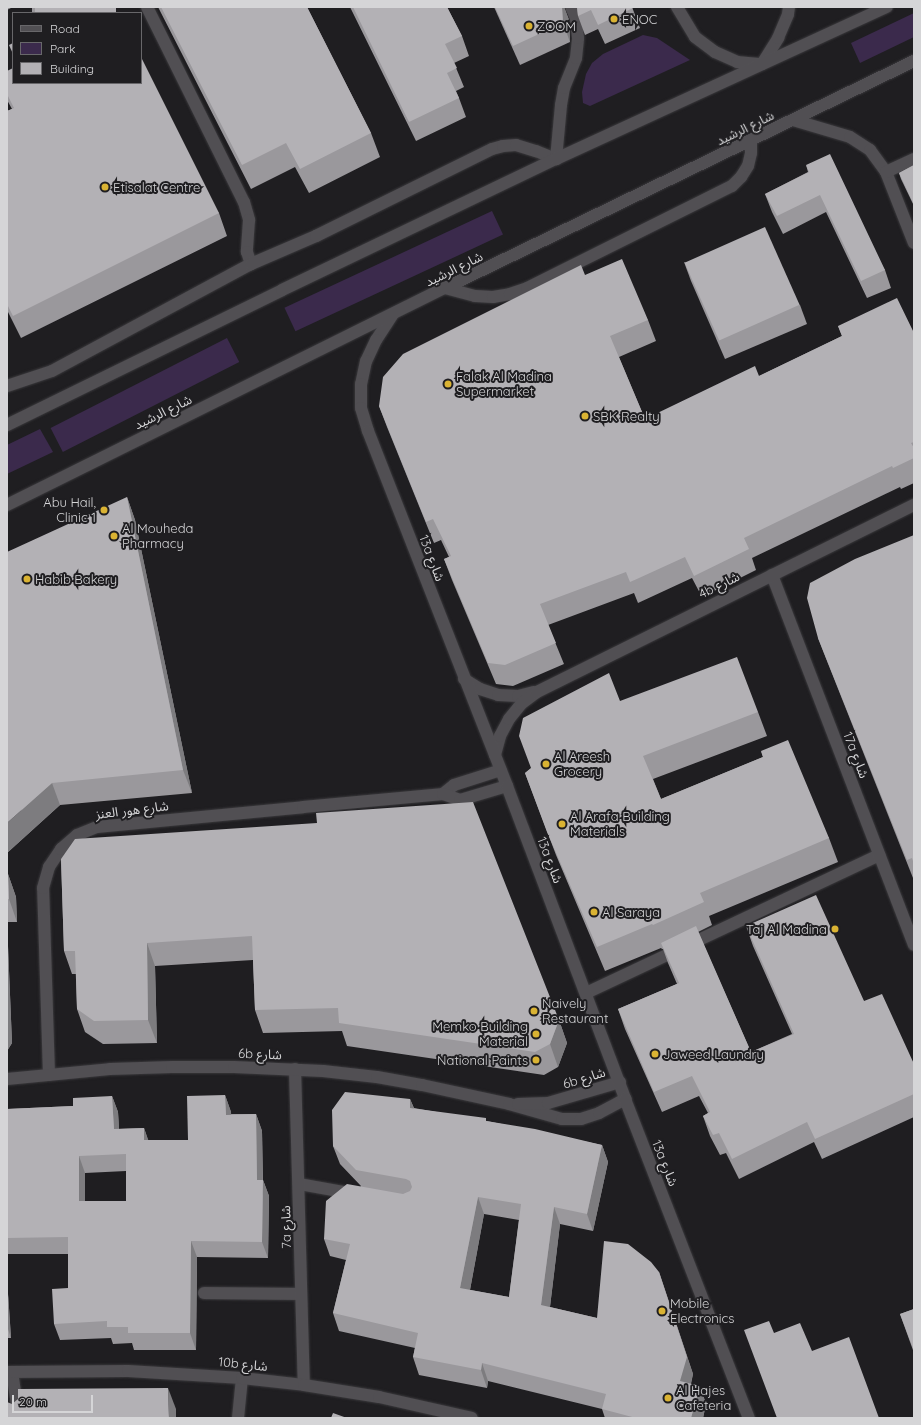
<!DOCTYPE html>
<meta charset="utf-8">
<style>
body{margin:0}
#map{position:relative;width:921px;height:1425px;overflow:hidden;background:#1f1e21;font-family:Quicksand,"Noto Sans Arabic",sans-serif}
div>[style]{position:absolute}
.green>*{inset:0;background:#3b2a4c;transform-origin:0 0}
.roads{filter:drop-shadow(0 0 1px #3a393c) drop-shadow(0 0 1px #3a393c)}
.lane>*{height:12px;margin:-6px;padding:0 6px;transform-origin:6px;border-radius:6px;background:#514f53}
.street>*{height:12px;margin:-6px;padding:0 6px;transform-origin:6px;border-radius:6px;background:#514f53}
.secondary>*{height:12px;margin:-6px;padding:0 6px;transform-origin:6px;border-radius:6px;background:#514f53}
.wall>*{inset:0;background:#9a989c;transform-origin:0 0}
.shaded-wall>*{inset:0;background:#7d7c7f}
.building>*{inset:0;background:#b3b1b5;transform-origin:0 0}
.dots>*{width:11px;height:11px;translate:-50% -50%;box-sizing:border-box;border:2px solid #1f1e21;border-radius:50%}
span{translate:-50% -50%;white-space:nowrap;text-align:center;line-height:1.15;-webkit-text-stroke:4px #1f1e21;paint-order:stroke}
.poi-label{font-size:13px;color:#d5d5d7}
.left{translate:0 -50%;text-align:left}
.right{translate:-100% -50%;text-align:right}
.street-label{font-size:13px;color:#d5d5d7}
.frame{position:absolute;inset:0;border:8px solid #d5d5d7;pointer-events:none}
.legend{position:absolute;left:12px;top:12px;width:130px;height:72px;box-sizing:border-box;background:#1f1e21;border:1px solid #68676a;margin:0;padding:5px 7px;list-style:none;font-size:12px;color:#d5d5d7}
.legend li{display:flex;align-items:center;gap:8px;height:20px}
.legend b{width:20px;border:1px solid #68676a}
.scale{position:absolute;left:12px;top:1395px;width:81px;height:18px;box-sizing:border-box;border:2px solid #d5d5d7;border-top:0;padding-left:5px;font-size:12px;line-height:14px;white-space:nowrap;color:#d5d5d7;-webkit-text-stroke:3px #1f1e21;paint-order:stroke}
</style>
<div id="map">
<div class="green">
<div style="clip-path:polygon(914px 13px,914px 37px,860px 63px,851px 43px)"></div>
<div style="clip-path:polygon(643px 35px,657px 38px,690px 60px,590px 106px,583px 103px,582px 92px,586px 74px,592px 63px,603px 54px)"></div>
<div style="left:492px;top:211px;width:26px;height:229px;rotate:65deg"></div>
<div style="left:227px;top:338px;width:27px;height:198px;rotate:63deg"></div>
<div style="clip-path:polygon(40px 429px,53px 452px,7px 474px,7px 445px)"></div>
</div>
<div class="roads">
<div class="lane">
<div style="left:147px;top:7px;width:218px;rotate:63.6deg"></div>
<div style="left:244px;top:202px;width:19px;rotate:74deg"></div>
<div style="left:249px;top:220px;width:32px;rotate:94deg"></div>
<div style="left:247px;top:252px;width:13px;rotate:72deg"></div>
<div style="left:677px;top:7px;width:35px;rotate:59deg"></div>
<div style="left:695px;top:37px;width:25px;rotate:37deg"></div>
<div style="left:715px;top:52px;width:24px;rotate:24deg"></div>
<div style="left:737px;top:62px;width:25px;rotate:5deg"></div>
<div style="left:793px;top:120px;width:59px;rotate:16.6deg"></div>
<div style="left:850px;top:137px;width:24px;rotate:33deg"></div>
<div style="left:870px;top:150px;width:27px;rotate:54deg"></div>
<div style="left:886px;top:172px;width:76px;rotate:68.5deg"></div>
<div style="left:886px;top:172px;width:31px;rotate:-25deg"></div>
<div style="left:445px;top:288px;width:31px;rotate:15deg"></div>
<div style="left:475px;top:296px;width:18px;rotate:3deg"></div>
<div style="left:493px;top:297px;width:17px;rotate:-10deg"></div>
<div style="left:510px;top:294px;width:18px;rotate:-19deg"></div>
<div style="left:527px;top:288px;width:229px;rotate:-26.5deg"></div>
<div style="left:732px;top:186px;width:13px;rotate:-45deg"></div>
<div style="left:741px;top:177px;width:13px;rotate:-58deg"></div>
<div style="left:748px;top:166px;width:13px;rotate:-77deg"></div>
<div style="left:751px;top:153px;width:13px;rotate:-90deg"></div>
<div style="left:7px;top:386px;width:47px;rotate:-18.4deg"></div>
<div style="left:52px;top:371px;width:226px;rotate:-28.3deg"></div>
<div style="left:251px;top:264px;width:71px;rotate:-23.3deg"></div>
<div style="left:316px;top:236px;width:196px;rotate:-26.3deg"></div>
<div style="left:492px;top:149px;width:11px;rotate:-15deg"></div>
<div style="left:503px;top:146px;width:13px;rotate:-4deg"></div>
<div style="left:516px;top:145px;width:21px;rotate:17deg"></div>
<div style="left:536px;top:151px;width:22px;rotate:22deg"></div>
<div style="left:556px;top:159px;width:54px;rotate:-84.7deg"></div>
<div style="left:561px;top:105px;width:17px;rotate:-80deg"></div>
<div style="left:564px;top:88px;width:32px;rotate:-68deg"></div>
<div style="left:576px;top:58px;width:20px;rotate:-84deg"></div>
<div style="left:578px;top:38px;width:20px;rotate:-96deg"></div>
<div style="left:576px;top:18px;width:12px;rotate:-114deg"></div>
<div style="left:586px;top:993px;width:324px;rotate:-25.2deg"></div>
<div style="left:299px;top:1184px;width:57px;rotate:10.1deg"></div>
<div style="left:204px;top:1293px;width:97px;rotate:0.6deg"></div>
<div style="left:12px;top:1372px;width:47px;rotate:81.3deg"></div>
<div style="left:238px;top:1418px;width:40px;rotate:-84.3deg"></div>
</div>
<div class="street">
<div style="left:762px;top:64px;width:31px;rotate:-58deg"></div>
<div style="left:778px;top:38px;width:26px;rotate:-67deg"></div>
<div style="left:788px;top:14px;width:7px;rotate:-82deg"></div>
<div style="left:772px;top:575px;width:396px;rotate:69deg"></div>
<div style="left:464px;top:679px;width:19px;rotate:32deg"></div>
<div style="left:480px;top:689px;width:19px;rotate:18deg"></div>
<div style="left:498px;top:695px;width:20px;rotate:3deg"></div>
<div style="left:518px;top:696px;width:16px;rotate:-14deg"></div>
<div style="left:495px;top:755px;width:20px;rotate:-75deg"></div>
<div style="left:500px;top:736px;width:19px;rotate:-62deg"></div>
<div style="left:509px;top:719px;width:19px;rotate:-51deg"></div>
<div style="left:521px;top:704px;width:20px;rotate:-37deg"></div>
<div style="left:537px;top:692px;width:421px;rotate:-26.4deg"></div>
<div style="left:443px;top:794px;width:14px;rotate:-39deg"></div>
<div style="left:454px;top:785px;width:49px;rotate:-17.7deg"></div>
<div style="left:295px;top:1069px;width:316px;rotate:88.4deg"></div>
<div style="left:49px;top:1075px;width:187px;rotate:-91.8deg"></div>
<div style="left:43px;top:888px;width:22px;rotate:-74deg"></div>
<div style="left:49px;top:867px;width:22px;rotate:-56deg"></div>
<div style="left:61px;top:849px;width:21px;rotate:-41deg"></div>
<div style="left:77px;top:835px;width:22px;rotate:-22deg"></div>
<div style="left:97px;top:827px;width:207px;rotate:-5.5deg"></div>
<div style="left:303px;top:807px;width:141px;rotate:-5.3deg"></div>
<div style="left:443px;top:794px;width:18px;rotate:19deg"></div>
<div style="left:460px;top:800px;width:49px;rotate:-16.6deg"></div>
<div style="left:7px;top:1079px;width:103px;rotate:-5.5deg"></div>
<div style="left:110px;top:1069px;width:62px;rotate:-1.8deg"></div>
<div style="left:172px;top:1067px;width:62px"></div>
<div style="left:234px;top:1067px;width:89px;rotate:2.6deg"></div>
<div style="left:323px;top:1071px;width:54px;rotate:6.3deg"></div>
<div style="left:377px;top:1077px;width:46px;rotate:10.1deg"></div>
<div style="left:422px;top:1085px;width:89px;rotate:12.3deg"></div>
<div style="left:509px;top:1104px;width:55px;rotate:15.8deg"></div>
<div style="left:562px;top:1119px;width:19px"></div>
<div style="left:581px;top:1119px;width:19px;rotate:-18deg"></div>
<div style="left:599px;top:1113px;width:30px;rotate:-28deg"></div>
<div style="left:518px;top:1104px;width:30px;rotate:-2deg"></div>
<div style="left:548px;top:1103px;width:75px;rotate:-16.3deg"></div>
<div style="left:7px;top:1372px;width:121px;rotate:-0.5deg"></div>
<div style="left:128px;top:1371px;width:114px;rotate:3.5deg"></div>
<div style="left:242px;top:1378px;width:62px;rotate:6.4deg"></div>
<div style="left:304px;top:1385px;width:76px;rotate:9.1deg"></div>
<div style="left:379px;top:1397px;width:95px;rotate:12.7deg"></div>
</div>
<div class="secondary">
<div style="left:393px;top:314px;width:31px;rotate:123deg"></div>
<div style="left:376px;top:340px;width:23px;rotate:115deg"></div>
<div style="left:366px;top:361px;width:24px;rotate:102deg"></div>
<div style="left:361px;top:384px;width:24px;rotate:90deg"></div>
<div style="left:361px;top:408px;width:24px;rotate:73deg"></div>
<div style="left:368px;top:431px;width:381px;rotate:68.6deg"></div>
<div style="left:507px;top:786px;width:335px;rotate:69.3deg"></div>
<div style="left:625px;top:1099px;width:342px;rotate:68.8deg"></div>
<div style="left:7px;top:425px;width:306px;rotate:-26.1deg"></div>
<div style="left:282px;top:290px;width:304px;rotate:-25.6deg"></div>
<div style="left:556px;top:159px;width:364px;rotate:-24.7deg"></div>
<div style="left:7px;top:505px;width:489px;rotate:-26.4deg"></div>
<div style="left:445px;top:288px;width:521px;rotate:-25.83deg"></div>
</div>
</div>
<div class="wall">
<div style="clip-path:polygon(7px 7px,13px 7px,7px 10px)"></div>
<div style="left:32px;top:7px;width:84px;height:7px"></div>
<div style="clip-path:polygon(158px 7px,307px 7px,371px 133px,380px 157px,309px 193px,295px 167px,251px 189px)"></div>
<div style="clip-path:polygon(350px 7px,447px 7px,462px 36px,469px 56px,454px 63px,464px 87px,456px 91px,459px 98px,466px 117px,416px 141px)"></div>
<div style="clip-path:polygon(494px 7px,564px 7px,569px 20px,570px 42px,520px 65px)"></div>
<div style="clip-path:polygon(577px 7px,632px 7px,640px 28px,605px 44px,598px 29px,585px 35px,578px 16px)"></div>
<div style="clip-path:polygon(7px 71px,219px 213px,227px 236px,21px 338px,7px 310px,7px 111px,12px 109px,7px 100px)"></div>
<div style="clip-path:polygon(806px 165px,885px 270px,891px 288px,867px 298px,826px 212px,783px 234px,772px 212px,765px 194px,808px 172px)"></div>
<div style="clip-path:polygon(914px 165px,914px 206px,901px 179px,899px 173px)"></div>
<div style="clip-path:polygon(684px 262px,800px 305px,807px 324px,725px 359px,691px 281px)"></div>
<div style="clip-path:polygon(585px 275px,648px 320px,656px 341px,619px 357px,645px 419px,759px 376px,842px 336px,838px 326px,914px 333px,914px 483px,901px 489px,900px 487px,752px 558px,756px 570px,702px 597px,692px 578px,638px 603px,634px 593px,548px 625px,564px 664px,513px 686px,496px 684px,452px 580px,444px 559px,449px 557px,441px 540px,434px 543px,387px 427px,379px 406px)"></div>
<div style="clip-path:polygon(127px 497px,135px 520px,192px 793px,60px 805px,7px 853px)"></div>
<div style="clip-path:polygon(914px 535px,914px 877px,913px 878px,825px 656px,818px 638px)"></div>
<div style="clip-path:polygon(620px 701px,758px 712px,767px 736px,653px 779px,661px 799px,763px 757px,761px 751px,829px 838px,838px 862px,709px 916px,712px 925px,698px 932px,751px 1052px,792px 1034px,753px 946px,746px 926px,864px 1001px,914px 1064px,914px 1117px,822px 1159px,814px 1142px,739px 1179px,726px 1153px,720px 1155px,710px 1136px,703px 1116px,708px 1113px,699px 1096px,662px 1112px,625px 1029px,618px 1009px,677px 984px,668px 963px,663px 949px,662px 949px,661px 948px,605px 971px,556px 855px,525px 773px)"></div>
<div style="clip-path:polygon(61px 859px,559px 1020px,567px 1043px,558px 1067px,544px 1075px,347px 1046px,342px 1031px,263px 1033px,255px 1010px,253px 960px,155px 966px,157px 1043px,103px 1044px,85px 1032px,77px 1009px,76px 974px,72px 974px,64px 951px)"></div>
<div style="clip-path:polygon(7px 874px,8px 874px,16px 897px,17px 922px,7px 922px,12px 1043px,7px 1051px)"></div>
<div style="clip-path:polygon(evenodd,225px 1095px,231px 1112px,231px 1114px,256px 1114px,262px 1131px,263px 1180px,269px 1196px,268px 1258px,197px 1257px,196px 1350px,134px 1350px,132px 1343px,113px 1344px,111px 1338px,60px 1340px,54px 1324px,68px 1288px,68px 1254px,7px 1254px,7px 1109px,73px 1106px,112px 1096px,118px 1112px,119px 1129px,144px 1128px,148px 1140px,188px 1140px,225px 1095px,126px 1171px,126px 1201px,85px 1201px,85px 1173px,126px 1171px)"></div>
<div style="clip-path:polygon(evenodd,410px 1099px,414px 1108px,487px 1121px,602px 1145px,608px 1162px,593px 1231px,560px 1224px,550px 1307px,597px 1318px,659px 1272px,693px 1374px,691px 1384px,700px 1386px,706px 1404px,703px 1418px,605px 1418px,602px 1409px,488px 1381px,487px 1388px,419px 1375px,413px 1357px,415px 1348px,339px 1331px,333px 1313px,346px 1260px,330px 1256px,324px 1239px,361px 1186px,340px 1164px,333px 1146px,410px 1099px,484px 1214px,519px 1220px,509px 1297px,470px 1290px,484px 1214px)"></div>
<div style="clip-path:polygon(7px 1279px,11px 1338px,7px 1338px)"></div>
<div style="clip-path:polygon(914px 1309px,914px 1353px,900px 1314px)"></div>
</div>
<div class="shaded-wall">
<div style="clip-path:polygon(562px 7px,564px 7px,569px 20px,570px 42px,563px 23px)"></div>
<div style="clip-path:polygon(127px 497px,135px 520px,192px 793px,183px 770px)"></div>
<div style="clip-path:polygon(52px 783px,60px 805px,7px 853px,7px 823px)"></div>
<div style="clip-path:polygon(8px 874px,16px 897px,17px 922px,9px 899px)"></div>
<div style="clip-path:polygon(7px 922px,12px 1043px,7px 1051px)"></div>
<div style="clip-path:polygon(147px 943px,155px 966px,157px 1043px,148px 1020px)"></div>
<div style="clip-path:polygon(559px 1020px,567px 1043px,558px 1067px,550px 1044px)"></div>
<div style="clip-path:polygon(225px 1095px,231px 1112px,232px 1131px,226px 1115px)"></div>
<div style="clip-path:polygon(112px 1096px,118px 1112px,120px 1145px,114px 1129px)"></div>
<div style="clip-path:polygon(410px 1099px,417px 1116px,410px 1108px)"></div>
<div style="clip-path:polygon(256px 1114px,262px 1131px,263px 1196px,257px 1180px)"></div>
<div style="clip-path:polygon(144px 1128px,150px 1145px,144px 1140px)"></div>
<div style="clip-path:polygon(602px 1145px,608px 1162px,593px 1231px,587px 1214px)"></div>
<div style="clip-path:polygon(79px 1156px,85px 1173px,85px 1218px,79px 1201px)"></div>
<div style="clip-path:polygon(263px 1180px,269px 1196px,268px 1258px,262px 1242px)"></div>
<div style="clip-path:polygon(478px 1197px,484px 1214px,467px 1306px,460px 1288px)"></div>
<div style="clip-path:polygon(554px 1207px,560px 1224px,548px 1323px,541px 1305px)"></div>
<div style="clip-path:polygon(191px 1241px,197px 1257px,196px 1350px,190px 1333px)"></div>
<div style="clip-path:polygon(659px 1272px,693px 1374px,687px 1399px,680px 1381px)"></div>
<div style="clip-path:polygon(7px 1279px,11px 1338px,7px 1326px)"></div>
<div style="clip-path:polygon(482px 1363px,488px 1381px,487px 1388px,481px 1370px)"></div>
<div style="clip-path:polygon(700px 1386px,706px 1404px,703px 1418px,691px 1418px)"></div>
<div style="clip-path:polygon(168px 1388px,176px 1409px,176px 1418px,169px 1418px)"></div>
</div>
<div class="building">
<div style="left:35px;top:7px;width:81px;height:6px"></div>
<div style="clip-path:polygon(161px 7px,307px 7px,371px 133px,300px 169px,286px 143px,242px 165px)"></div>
<div style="clip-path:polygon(353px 7px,447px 7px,462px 36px,445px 44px,457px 68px,447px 73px,459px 98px,409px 122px)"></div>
<div style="clip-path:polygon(495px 7px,562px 7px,563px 23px,513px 46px)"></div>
<div style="clip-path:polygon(577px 7px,632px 7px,633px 8px,598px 25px,591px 10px,578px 16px)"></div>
<div style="clip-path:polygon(13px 43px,13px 54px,9px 45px)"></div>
<div style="clip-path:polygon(141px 57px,219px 213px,13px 316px,7px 304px,7px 111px,14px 108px,7px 94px,7px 71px,13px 68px,13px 83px,141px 83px)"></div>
<div style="clip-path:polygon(830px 154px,885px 270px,861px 281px,820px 195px,777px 216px,765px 194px,809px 172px,806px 165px)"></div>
<div style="clip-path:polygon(914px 165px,914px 205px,899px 173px)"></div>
<div style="left:765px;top:227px;width:85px;height:88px;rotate:66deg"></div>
<div style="clip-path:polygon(622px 259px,648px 320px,610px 336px,645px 419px,755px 366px,759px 376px,842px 336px,838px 326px,897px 298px,914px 333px,914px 442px,911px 443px,914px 448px,914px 458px,893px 468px,892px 466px,744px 538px,749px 549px,694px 576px,685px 557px,630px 582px,626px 572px,540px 604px,556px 643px,505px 665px,488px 663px,444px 559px,451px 556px,433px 519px,426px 522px,379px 406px,383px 377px,403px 354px,581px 265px,585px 275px)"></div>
<div style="clip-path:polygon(127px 497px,183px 770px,52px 783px,7px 823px,7px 552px)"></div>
<div style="clip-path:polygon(914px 535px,914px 864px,912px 858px,907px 860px,818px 638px,807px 598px,810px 583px,855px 559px)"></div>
<div style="clip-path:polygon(737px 657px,758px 712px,643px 756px,661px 799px,763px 757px,761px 751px,788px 740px,829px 838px,700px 893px,704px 902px,653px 925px,652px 924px,597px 947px,547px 832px,525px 773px,531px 768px,519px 736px,523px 718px,609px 673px,620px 701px)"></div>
<div style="clip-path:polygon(473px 802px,559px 1020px,550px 1044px,535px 1052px,339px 1023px,338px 1008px,255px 1010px,252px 936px,147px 943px,148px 1020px,94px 1021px,77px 1009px,75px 951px,64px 951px,61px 859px,75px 839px,317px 823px,316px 813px)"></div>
<div style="clip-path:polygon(7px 874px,8px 874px,9px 899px,7px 899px)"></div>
<div style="clip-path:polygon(816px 895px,864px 1001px,882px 994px,914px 1064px,914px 1094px,815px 1139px,807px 1122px,732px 1159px,719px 1133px,713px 1135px,703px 1116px,710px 1112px,692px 1076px,654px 1092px,618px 1009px,679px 983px,661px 943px,696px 926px,751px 1052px,794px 1034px,746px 926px)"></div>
<div style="clip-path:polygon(evenodd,345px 1092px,410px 1099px,410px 1108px,486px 1118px,486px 1121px,535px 1129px,602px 1145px,587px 1214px,554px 1207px,541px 1305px,597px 1318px,604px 1241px,628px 1244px,651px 1262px,659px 1272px,687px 1357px,680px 1381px,700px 1386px,691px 1418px,636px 1418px,602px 1409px,606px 1394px,482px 1363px,481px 1370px,413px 1357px,418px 1333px,333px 1313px,350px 1244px,324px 1239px,326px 1201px,347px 1184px,403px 1194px,410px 1191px,412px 1187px,410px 1181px,406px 1179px,356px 1170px,333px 1146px,332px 1110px,345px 1092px,478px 1197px,521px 1204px,509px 1297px,460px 1288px,478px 1197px)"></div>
<div style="clip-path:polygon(evenodd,225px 1095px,226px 1115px,256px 1114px,257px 1180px,263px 1180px,262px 1242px,191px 1241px,190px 1333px,128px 1333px,128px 1327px,107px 1327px,107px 1321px,54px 1324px,52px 1289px,68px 1288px,68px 1237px,7px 1238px,7px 1109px,73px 1106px,73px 1098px,112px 1096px,114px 1129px,144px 1128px,144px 1140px,188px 1140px,187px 1096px,225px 1095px,126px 1154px,126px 1201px,79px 1201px,79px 1156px,126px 1154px)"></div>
<div style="clip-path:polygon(914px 1309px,914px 1351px,900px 1314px)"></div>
<div style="clip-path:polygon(769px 1321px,774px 1333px,800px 1323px,812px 1351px,849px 1337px,879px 1418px,777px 1418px,744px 1330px)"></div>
<div style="clip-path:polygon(168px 1388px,169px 1418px,7px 1418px,7px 1402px,12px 1404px,18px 1399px,18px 1389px)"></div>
<div style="clip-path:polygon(333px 1413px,347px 1418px,331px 1418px)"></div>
</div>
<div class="dots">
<div style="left:614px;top:19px;background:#dab333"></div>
<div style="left:529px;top:26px;background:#dab333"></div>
<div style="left:105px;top:187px;background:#dab333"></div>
<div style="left:448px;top:384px;background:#dab333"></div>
<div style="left:585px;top:416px;background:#dab333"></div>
<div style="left:104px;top:510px;background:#dab333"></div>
<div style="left:114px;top:536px;background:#dab333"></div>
<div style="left:27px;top:579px;background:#dab333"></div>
<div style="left:546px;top:764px;background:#dab333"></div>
<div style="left:562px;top:824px;background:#dab333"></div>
<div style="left:594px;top:912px;background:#dab333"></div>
<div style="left:835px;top:929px;background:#dab333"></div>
<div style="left:534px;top:1011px;background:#dab333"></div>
<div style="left:536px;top:1034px;background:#dab333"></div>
<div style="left:655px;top:1054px;background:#dab333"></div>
<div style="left:536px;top:1060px;background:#dab333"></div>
<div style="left:662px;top:1311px;background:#dab333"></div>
<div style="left:668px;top:1398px;background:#dab333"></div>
</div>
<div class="poi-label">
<span class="left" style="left:622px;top:19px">ENOC</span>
<span class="left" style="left:537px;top:26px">ZOOM</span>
<span class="left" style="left:113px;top:187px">Etisalat Centre</span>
<span class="left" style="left:456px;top:384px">Falak Al Madina<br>Supermarket</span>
<span class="left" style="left:593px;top:416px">SBK Realty</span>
<span class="right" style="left:96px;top:510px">Abu Hail,<br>Clinic 1</span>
<span class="left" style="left:122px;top:536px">Al Mouheda<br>Pharmacy</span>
<span class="left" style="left:35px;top:579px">Habib Bakery</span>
<span class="left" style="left:554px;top:764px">Al Areesh<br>Grocery</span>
<span class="left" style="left:570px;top:824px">Al Arafa Building<br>Materials</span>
<span class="left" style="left:602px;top:912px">Al Saraya</span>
<span class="right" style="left:827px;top:929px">Taj Al Madina</span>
<span class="left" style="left:542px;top:1011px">Naively<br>Restaurant</span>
<span class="right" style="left:528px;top:1034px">Memko Building<br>Material</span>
<span class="left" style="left:663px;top:1054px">Jaweed Laundry</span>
<span class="right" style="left:528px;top:1060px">National Paints</span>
<span class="left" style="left:670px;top:1311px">Mobile<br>Electronics</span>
<span class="left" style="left:676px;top:1398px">Al Hajes<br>Cafeteria</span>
</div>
<div class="street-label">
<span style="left:745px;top:128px;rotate:-26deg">شارع الرشيد</span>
<span style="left:454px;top:269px;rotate:-26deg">شارع الرشيد</span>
<span style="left:163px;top:412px;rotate:-26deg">شارع الرشيد</span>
<span style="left:432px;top:558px;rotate:69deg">13a شارع</span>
<span style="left:719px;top:585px;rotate:-26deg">4b شارع</span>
<span style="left:856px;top:755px;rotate:69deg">17a شارع</span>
<span style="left:132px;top:810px;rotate:-7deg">شارع هور العنز</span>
<span style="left:550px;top:860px;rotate:69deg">13a شارع</span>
<span style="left:260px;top:1054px;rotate:2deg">6b شارع</span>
<span style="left:584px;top:1078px;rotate:-17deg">6b شارع</span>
<span style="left:665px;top:1163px;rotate:68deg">13a شارع</span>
<span style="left:286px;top:1227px;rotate:-91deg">7a شارع</span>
<span style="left:243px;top:1364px;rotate:6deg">10b شارع</span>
</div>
<div class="frame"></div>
<ul class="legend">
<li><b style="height:5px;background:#514f53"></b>Road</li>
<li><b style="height:11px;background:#3b2a4c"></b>Park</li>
<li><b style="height:11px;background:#b3b1b5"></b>Building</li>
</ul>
<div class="scale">20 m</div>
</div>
